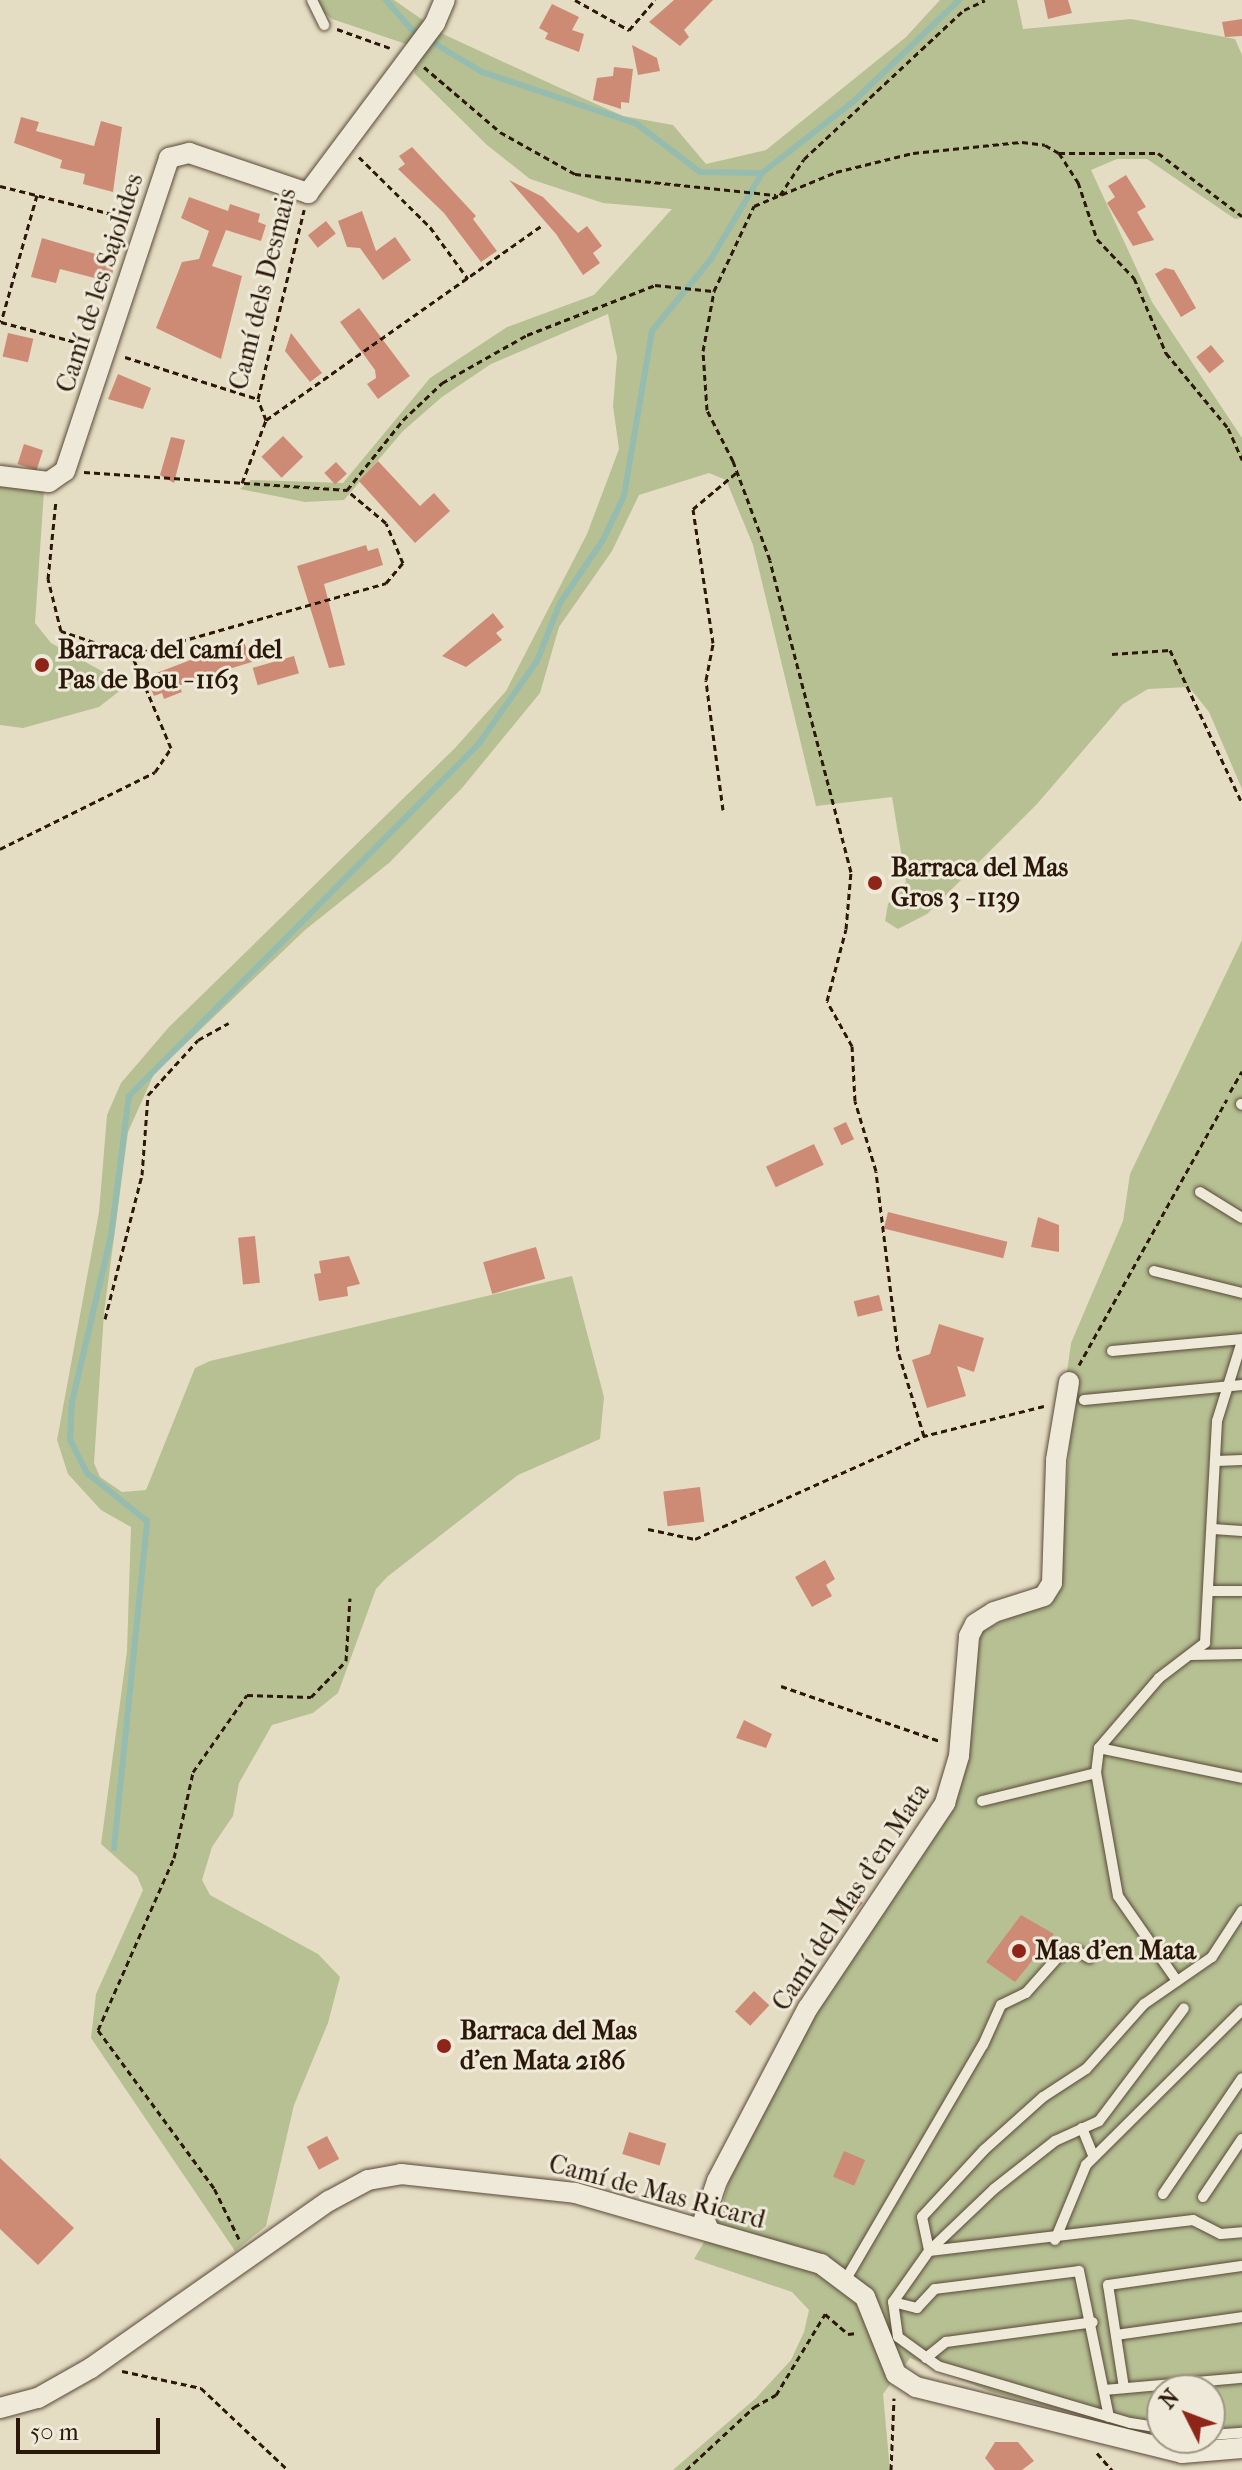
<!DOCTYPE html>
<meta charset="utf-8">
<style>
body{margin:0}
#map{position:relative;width:1242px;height:2470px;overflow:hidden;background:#e5ddc3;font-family:"IM FELL French Canon",serif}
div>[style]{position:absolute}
.green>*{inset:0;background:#b6c093}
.stream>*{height:6px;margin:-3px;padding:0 3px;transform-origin:3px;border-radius:3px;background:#96bcb0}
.building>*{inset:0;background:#cd8b76;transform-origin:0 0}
.path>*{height:3px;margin-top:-1.5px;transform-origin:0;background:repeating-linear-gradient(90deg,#2b1809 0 6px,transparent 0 10px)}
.roads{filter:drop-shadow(0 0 2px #5a4938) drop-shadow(0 0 2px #5a4938)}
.service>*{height:10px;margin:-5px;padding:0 5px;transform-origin:5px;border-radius:5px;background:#eee9d8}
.minor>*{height:20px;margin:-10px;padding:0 10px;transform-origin:10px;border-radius:10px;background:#eee9d8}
.dots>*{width:22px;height:22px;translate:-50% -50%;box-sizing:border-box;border:4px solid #eee9d8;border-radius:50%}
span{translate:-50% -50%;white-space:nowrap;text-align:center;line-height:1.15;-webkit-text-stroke:6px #eee9d8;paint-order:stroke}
.street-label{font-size:26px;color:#2b1809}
.poi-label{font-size:26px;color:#2b1809;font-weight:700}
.left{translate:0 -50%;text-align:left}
.north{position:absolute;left:1146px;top:2374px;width:80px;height:80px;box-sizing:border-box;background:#eee9d8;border:2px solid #a09585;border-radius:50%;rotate:312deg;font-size:22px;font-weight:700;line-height:32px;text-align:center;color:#2b1809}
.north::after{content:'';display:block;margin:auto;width:28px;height:36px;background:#8f2418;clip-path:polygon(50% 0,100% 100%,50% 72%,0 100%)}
.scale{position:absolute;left:16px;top:2418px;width:144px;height:36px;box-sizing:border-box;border:4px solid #2b1809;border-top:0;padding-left:10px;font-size:24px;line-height:28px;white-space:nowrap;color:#2b1809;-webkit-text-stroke:6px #eee9d8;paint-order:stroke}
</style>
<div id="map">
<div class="green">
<div style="clip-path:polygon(308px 0,394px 0,443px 34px,558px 87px,623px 116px,673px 125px,706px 164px,766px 150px,906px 37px,940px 0,1017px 0,1023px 29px,1131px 19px,1235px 39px,1242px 55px,1242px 218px,1235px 219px,1147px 159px,1117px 159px,1091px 170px,1152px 302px,1242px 438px,1242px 789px,1209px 712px,1189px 687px,1148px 689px,1123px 704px,1037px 804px,927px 914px,898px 929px,885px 921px,888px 904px,906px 882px,892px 797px,816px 806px,753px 545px,726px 480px,709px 473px,639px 495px,612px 551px,559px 627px,540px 693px,462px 788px,389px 863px,305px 930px,154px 1074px,128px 1132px,104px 1313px,94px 1463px,100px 1477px,122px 1492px,146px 1490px,195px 1368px,210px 1361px,572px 1276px,604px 1397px,600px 1439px,518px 1475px,387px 1577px,376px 1589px,338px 1693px,313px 1713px,272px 1725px,239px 1783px,233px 1816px,212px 1847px,202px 1880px,210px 1895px,318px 1954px,340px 1977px,328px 2023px,294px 2105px,266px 2226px,235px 2251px,91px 2038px,96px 1994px,143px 1890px,137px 1876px,101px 1844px,127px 1651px,131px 1527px,101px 1510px,68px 1474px,57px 1440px,99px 1212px,107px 1115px,121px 1083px,169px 1027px,455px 748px,506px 691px,587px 534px,619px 449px,613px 406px,617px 357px,608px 314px,491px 364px,442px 397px,403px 431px,344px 500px,305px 502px,240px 489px,251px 480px,343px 483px,430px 378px,507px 327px,594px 295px,672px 209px,603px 203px,530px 179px,487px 145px,415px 74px,409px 45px,332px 19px)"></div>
<div style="clip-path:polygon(0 486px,44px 491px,35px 623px,51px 643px,127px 685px,99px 707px,23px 728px,0 725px)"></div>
<div style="clip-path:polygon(1242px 940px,1242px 2435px,1210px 2437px,1210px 2390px,1162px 2390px,1162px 2436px,991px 2392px,910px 2358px,883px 2394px,890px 2470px,673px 2470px,756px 2398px,791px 2360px,804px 2332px,809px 2310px,792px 2292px,694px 2259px,720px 2215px,732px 2169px,816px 2003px,960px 1789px,981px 1631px,1058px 1595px,1073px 1401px,1066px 1379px,1071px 1343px,1123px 1221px,1130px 1174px)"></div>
</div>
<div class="stream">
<div style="left:386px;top:0;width:38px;rotate:49deg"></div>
<div style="left:411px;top:29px;width:83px;rotate:31.2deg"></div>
<div style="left:482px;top:72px;width:163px;rotate:18.5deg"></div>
<div style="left:637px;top:124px;width:79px;rotate:37.3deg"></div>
<div style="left:700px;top:172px;width:62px;rotate:0.9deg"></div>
<div style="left:762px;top:173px;width:117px;rotate:-38deg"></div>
<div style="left:854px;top:101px;width:146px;rotate:-43.9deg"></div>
<div style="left:114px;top:1848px;width:329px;rotate:-84.2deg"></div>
<div style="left:147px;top:1521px;width:77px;rotate:-141.3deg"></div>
<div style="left:87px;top:1473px;width:38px;rotate:-117deg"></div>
<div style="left:70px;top:1439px;width:37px;rotate:-87deg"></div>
<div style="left:72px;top:1402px;width:171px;rotate:-76.8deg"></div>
<div style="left:111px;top:1236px;width:141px;rotate:-82.7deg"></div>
<div style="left:129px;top:1096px;width:499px;rotate:-45.2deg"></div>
<div style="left:480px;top:742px;width:99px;rotate:-54.9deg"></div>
<div style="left:537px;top:661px;width:62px;rotate:-68.4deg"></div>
<div style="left:560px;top:603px;width:76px;rotate:-55.7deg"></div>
<div style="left:603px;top:540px;width:49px;rotate:-64.5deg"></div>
<div style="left:624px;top:496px;width:167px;rotate:-80.4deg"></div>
<div style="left:652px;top:331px;width:93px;rotate:-50.7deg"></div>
<div style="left:711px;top:259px;width:100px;rotate:-59.3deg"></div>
</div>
<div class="building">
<div style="clip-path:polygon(674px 0,713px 0,684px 30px,689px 37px,680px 46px,649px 22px)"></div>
<div style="clip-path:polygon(1044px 0,1068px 0,1072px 13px,1048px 19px)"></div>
<div style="clip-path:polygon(552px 4px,579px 17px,572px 30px,584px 34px,579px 52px,545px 39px,548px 33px,539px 28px)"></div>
<div style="clip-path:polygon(1242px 19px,1242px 36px,1225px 37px,1222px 22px)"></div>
<div style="clip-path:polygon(632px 45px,657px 58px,660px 71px,638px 75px)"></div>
<div style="clip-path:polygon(614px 67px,633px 69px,629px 103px,621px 102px,621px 109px,593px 100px,597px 78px,613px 76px)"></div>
<div style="clip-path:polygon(21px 117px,39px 122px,36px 131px,94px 146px,101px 121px,122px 127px,113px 192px,83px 184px,85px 174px,60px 168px,62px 160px,14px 143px)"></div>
<div style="clip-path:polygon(412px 147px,476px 216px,473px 219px,497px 251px,481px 262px,444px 213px,398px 169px,405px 164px,399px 156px)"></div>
<div style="clip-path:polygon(1126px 175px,1146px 207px,1137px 212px,1154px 240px,1133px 246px,1107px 203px,1115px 197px,1108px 186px)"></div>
<div style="clip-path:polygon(509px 180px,543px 197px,578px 233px,587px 226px,602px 246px,593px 253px,600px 263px,583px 275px,556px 234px)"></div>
<div style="clip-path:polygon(189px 197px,228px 211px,230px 204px,260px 214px,258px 222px,266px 225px,261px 241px,226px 230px,212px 266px,242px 276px,221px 359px,156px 328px,182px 262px,199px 259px,209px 231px,181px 218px)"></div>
<div style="clip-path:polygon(362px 211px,376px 251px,395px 237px,411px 260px,383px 280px,360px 248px,347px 247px,338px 221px)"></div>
<div style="left:326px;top:221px;width:16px;height:23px;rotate:52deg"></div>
<div style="clip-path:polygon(42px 238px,116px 260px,110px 282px,60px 269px,56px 283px,31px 277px)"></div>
<div style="clip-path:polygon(1165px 268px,1174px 270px,1196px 308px,1181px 317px,1155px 274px)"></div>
<div style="clip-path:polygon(359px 308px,410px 376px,378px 399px,367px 384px,376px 378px,375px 370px,340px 322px)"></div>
<div style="left:8px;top:333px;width:26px;height:24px;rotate:13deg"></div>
<div style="clip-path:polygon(291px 333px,322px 373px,310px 382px,285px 351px)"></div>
<div style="left:1211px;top:345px;width:21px;height:19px;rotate:51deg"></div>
<div style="clip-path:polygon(118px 374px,151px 388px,143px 409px,108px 399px)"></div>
<div style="left:283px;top:436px;width:29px;height:30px;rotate:46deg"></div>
<div style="clip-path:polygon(171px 437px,185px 440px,174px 483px,160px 475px)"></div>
<div style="left:24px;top:444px;width:20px;height:21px;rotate:18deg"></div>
<div style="clip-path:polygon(378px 461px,420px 506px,434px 493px,450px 511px,415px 543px,359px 481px)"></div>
<div style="left:336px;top:462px;width:16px;height:16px;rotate:47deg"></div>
<div style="clip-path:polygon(366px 545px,368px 551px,378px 548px,383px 565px,324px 584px,345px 665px,329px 668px,297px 566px)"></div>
<div style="clip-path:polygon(493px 613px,504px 627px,496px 633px,502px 640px,466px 667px,442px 656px)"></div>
<div style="clip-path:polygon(243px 640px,252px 662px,186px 682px,179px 686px,182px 692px,164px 699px,162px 693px,154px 696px,146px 677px,201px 656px,200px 652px)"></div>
<div style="left:294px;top:656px;width:18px;height:43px;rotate:74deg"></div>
<div style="left:846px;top:1122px;width:19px;height:14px;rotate:65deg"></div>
<div style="left:814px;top:1144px;width:23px;height:53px;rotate:65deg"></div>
<div style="left:888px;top:1212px;width:123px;height:17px;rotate:14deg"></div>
<div style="clip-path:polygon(1038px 1217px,1059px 1225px,1059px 1252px,1031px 1247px)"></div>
<div style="left:255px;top:1236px;width:47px;height:17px;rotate:84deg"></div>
<div style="left:536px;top:1247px;width:33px;height:55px;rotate:74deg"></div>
<div style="clip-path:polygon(349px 1256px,360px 1284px,347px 1287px,348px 1296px,319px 1301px,314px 1274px,321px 1273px,319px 1261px)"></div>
<div style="left:879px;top:1295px;width:16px;height:26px;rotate:76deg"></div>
<div style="clip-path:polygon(939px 1324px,984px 1338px,974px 1372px,957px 1366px,966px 1396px,927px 1408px,912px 1360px,930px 1354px)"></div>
<div style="left:700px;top:1487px;width:35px;height:37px;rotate:83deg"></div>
<div style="clip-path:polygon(825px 1560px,835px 1579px,826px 1585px,832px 1596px,812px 1607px,795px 1577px)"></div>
<div style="clip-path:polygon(744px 1720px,772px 1734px,766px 1748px,736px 1738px)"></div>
<div style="left:856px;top:1897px;width:9px;height:27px;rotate:41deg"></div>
<div style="clip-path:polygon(1021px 1915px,1054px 1934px,1015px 1982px,986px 1962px)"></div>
<div style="left:754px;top:1991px;width:21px;height:28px;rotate:43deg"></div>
<div style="left:629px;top:2132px;width:39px;height:23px;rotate:17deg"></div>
<div style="left:327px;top:2136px;width:26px;height:23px;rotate:62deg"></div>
<div style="left:844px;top:2151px;width:23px;height:28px;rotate:23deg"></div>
<div style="clip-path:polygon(0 2158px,74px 2228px,38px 2265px,0 2229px)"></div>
<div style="clip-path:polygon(995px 2442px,1018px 2442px,1034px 2461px,1022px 2470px,995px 2470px,985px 2458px)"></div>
</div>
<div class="path">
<div style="left:575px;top:0;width:62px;rotate:29.1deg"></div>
<div style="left:629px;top:30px;width:40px;rotate:-49deg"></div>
<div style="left:337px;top:29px;width:56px;rotate:19.7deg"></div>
<div style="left:424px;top:67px;width:100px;rotate:40.5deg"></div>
<div style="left:500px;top:132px;width:86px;rotate:29.2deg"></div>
<div style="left:575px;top:174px;width:202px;rotate:6deg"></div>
<div style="left:1059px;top:153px;width:99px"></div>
<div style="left:1158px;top:153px;width:105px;rotate:36.9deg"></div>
<div style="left:359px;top:157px;width:100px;rotate:44.6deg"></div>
<div style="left:430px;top:227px;width:64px;rotate:53.8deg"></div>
<div style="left:0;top:186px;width:132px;rotate:14deg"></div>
<div style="left:37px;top:195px;width:132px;rotate:105.8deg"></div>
<div style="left:1px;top:322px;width:89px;rotate:15deg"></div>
<div style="left:780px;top:195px;width:43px;rotate:-56.3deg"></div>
<div style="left:804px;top:159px;width:219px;rotate:-43deg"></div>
<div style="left:964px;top:10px;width:23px;rotate:-25deg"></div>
<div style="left:125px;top:357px;width:139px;rotate:17.5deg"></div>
<div style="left:266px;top:420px;width:337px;rotate:-35.2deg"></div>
<div style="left:84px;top:472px;width:264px;rotate:3.9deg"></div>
<div style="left:242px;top:483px;width:67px;rotate:-69.1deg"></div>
<div style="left:266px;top:420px;width:22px;rotate:-111deg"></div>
<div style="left:258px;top:399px;width:195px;rotate:-76.3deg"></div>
<div style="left:347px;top:490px;width:90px;rotate:-51.3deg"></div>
<div style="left:403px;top:420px;width:54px;rotate:-43.5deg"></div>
<div style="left:442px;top:383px;width:98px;rotate:-29.5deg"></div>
<div style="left:527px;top:335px;width:137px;rotate:-21.3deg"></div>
<div style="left:655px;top:285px;width:58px;rotate:5.9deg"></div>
<div style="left:1112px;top:654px;width:58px;rotate:-3.9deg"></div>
<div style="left:1170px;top:650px;width:169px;rotate:64.8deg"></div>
<div style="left:132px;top:655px;width:264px;rotate:-15.8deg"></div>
<div style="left:386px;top:583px;width:26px;rotate:-50deg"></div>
<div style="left:403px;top:563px;width:43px;rotate:-113deg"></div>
<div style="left:386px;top:523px;width:50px;rotate:-139.9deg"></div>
<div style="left:723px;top:810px;width:131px;rotate:-97.5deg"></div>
<div style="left:706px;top:680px;width:38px;rotate:-79deg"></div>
<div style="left:713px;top:643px;width:135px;rotate:-98.5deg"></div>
<div style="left:693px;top:509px;width:57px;rotate:-40.1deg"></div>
<div style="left:0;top:849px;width:173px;rotate:-26.4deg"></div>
<div style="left:155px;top:772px;width:29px;rotate:-56deg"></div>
<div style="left:171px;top:748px;width:101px;rotate:-112.8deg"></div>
<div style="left:132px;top:655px;width:75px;rotate:-161.3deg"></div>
<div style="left:61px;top:631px;width:54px;rotate:-104deg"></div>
<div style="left:48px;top:579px;width:79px;rotate:-84.2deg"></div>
<div style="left:1230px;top:1092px;width:24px;rotate:-60deg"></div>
<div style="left:105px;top:1319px;width:149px;rotate:-75.6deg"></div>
<div style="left:142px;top:1175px;width:80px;rotate:-85.7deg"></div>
<div style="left:148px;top:1095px;width:74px;rotate:-47.7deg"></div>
<div style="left:198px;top:1040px;width:35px;rotate:-29deg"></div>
<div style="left:1079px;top:1365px;width:304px;rotate:-60.9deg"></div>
<div style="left:1044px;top:1406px;width:124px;rotate:166deg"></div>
<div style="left:924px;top:1436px;width:89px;rotate:-107deg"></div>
<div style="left:898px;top:1351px;width:181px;rotate:-97deg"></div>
<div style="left:876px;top:1171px;width:73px;rotate:-106.7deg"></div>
<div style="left:855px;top:1101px;width:55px;rotate:-93.1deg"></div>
<div style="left:852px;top:1046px;width:51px;rotate:-119.1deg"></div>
<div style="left:827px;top:1001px;width:74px;rotate:-75.2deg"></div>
<div style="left:846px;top:929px;width:57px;rotate:-85deg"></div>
<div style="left:851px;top:872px;width:322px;rotate:-104.6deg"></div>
<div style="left:770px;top:560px;width:106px;rotate:-110.5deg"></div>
<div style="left:733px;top:461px;width:57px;rotate:-117deg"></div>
<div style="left:707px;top:410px;width:59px;rotate:-93.9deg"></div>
<div style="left:703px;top:351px;width:61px;rotate:-79.6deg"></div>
<div style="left:714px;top:291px;width:94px;rotate:-64.8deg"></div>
<div style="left:754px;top:206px;width:89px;rotate:-22.5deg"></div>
<div style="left:836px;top:172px;width:79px;rotate:-13.9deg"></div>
<div style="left:913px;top:153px;width:110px;rotate:-5.8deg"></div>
<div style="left:1022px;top:142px;width:23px;rotate:7deg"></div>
<div style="left:1045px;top:145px;width:16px;rotate:30deg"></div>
<div style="left:1059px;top:153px;width:35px;rotate:57deg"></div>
<div style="left:1078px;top:182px;width:60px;rotate:71.6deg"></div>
<div style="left:1097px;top:239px;width:54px;rotate:46.5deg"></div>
<div style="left:1134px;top:278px;width:82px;rotate:66.9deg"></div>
<div style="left:1166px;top:353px;width:97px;rotate:50.4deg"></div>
<div style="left:1228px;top:428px;width:35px;rotate:66deg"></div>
<div style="left:648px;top:1529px;width:48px;rotate:12deg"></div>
<div style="left:695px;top:1539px;width:251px;rotate:-24.2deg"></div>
<div style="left:781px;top:1686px;width:168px;rotate:19.1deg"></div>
<div style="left:239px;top:2239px;width:57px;rotate:-116.1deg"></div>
<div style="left:214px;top:2188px;width:196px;rotate:-126.3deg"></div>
<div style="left:98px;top:2030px;width:188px;rotate:-66.2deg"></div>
<div style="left:174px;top:1858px;width:88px;rotate:-77.5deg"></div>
<div style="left:193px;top:1772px;width:94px;rotate:-55deg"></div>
<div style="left:247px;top:1695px;width:64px;rotate:1.8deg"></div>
<div style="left:311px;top:1697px;width:50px;rotate:-45.8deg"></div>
<div style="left:346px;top:1661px;width:63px;rotate:-86.4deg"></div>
<div style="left:122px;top:2371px;width:81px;rotate:12.1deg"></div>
<div style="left:201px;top:2388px;width:120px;rotate:43.3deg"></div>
<div style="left:1097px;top:2453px;width:23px;rotate:49deg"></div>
<div style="left:686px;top:2470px;width:93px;rotate:-42.8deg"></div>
<div style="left:754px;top:2407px;width:25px;rotate:-29deg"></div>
<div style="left:776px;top:2395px;width:95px;rotate:-58.8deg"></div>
<div style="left:825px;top:2314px;width:30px;rotate:41deg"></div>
<div style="left:848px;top:2334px;width:9px;rotate:-6deg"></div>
<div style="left:891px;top:2470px;width:72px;rotate:-87.6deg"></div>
</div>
<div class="roads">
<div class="service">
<div style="left:312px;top:0;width:28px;rotate:64deg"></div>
<div style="left:1241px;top:1104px;width:1px;rotate:45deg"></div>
<div style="left:1200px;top:1192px;width:49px;rotate:31.8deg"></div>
<div style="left:1154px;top:1271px;width:91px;rotate:14deg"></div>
<div style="left:1112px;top:1351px;width:131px;rotate:-5.3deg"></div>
<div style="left:1084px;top:1400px;width:159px;rotate:-5.4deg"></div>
<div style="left:1216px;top:1461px;width:26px;rotate:-2deg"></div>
<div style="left:1213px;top:1529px;width:29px;rotate:4deg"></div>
<div style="left:1209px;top:1591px;width:33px"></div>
<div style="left:1190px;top:1655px;width:52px;rotate:-1.1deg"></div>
<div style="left:1099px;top:1748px;width:146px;rotate:11.8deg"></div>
<div style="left:982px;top:1801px;width:117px;rotate:-13.8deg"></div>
<div style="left:1242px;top:1911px;width:55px;rotate:123.1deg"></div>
<div style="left:1212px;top:1957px;width:83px;rotate:145.3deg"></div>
<div style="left:1144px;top:2004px;width:87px;rotate:131.7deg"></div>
<div style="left:1086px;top:2069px;width:51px;rotate:146.9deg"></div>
<div style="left:1043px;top:2097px;width:79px;rotate:138.1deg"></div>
<div style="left:984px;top:2150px;width:91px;rotate:132.8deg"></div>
<div style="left:922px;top:2217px;width:35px;rotate:78deg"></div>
<div style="left:929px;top:2251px;width:266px;rotate:-6.7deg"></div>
<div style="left:1193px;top:2220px;width:31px;rotate:27deg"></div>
<div style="left:1221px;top:2234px;width:21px;rotate:-5deg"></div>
<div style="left:1177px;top:1981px;width:103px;rotate:-124.8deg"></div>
<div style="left:1118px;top:1896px;width:125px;rotate:-100.1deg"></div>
<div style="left:1096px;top:1773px;width:25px;rotate:-83deg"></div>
<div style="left:1099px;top:1748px;width:92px;rotate:-49.4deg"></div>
<div style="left:1159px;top:1678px;width:58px;rotate:-37.3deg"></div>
<div style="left:1205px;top:1643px;width:222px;rotate:-86.9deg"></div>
<div style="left:1217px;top:1421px;width:84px;rotate:-72.6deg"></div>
<div style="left:1082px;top:2128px;width:31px;rotate:68deg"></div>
<div style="left:1163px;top:2194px;width:140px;rotate:-55.7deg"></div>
<div style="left:1203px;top:2197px;width:70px;rotate:-56.1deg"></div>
<div style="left:1055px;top:2240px;width:81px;rotate:-67.5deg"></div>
<div style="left:1086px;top:2165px;width:220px;rotate:-44.8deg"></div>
<div style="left:846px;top:2279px;width:271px;rotate:-59.7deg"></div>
<div style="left:983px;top:2045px;width:44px;rotate:-65.8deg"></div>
<div style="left:1001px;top:2005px;width:28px;rotate:-26deg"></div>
<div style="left:1026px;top:1993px;width:50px;rotate:-48.3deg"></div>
<div style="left:1059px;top:1956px;width:19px;rotate:-16deg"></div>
<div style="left:1077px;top:1951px;width:14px;rotate:30deg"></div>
<div style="left:893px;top:2302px;width:25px;rotate:14deg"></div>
<div style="left:917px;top:2308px;width:26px;rotate:-47deg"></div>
<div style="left:935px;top:2289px;width:145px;rotate:-7.1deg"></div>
<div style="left:1079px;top:2271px;width:149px;rotate:78.4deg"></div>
<div style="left:1116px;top:2335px;width:127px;rotate:-8.1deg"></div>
<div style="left:926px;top:2358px;width:26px;rotate:-39deg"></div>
<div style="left:946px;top:2342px;width:148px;rotate:-7.7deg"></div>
<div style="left:1124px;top:2388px;width:104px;rotate:-98.8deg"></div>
<div style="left:1108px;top:2285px;width:135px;rotate:-8.1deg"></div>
<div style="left:1104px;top:2390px;width:139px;rotate:-5deg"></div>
<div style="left:1162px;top:2428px;width:32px;rotate:-171deg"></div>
<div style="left:1130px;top:2423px;width:200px;rotate:-163.5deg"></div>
<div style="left:938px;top:2366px;width:49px;rotate:-144.1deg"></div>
<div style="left:898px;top:2337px;width:35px;rotate:-98deg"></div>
<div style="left:893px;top:2302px;width:62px;rotate:-54.8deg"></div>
<div style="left:929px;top:2251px;width:90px;rotate:-43.6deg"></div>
<div style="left:994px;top:2189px;width:78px;rotate:-38.2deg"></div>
<div style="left:1055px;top:2141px;width:48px;rotate:-24.4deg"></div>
<div style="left:1099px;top:2121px;width:141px;rotate:-53deg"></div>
<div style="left:1210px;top:2435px;width:32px;rotate:-4deg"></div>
</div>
<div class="minor">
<div style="left:0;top:476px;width:49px;rotate:7deg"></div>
<div style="left:49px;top:482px;width:19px;rotate:-35deg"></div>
<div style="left:65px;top:471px;width:330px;rotate:-71.6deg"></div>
<div style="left:169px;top:158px;width:21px;rotate:-14deg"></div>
<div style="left:189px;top:153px;width:126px;rotate:18.6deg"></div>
<div style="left:308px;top:193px;width:212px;rotate:-53.2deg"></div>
<div style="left:435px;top:23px;width:25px;rotate:-67deg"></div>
<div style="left:709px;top:2230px;width:12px;rotate:-114deg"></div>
<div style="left:704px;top:2219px;width:40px;rotate:-71.1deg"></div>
<div style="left:717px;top:2181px;width:195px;rotate:-62.3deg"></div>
<div style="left:808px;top:2008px;width:247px;rotate:-56.2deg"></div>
<div style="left:945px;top:1803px;width:49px;rotate:-73.4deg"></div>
<div style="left:959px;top:1756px;width:120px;rotate:-85.2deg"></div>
<div style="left:969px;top:1636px;width:13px;rotate:-63deg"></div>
<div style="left:975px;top:1624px;width:22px;rotate:-32deg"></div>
<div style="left:994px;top:1612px;width:52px;rotate:-17.7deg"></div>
<div style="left:1044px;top:1596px;width:15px;rotate:-58deg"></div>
<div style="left:1052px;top:1583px;width:123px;rotate:-88.1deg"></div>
<div style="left:1056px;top:1460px;width:79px;rotate:-80.5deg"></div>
<div style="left:0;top:2408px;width:39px;rotate:-15deg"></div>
<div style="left:38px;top:2398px;width:61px;rotate:-29.5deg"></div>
<div style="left:91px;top:2368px;width:291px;rotate:-35.1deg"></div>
<div style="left:329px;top:2201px;width:44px;rotate:-28.3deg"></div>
<div style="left:368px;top:2180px;width:34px;rotate:-10deg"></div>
<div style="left:401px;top:2174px;width:175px;rotate:6.2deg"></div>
<div style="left:575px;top:2193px;width:256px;rotate:16.1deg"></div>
<div style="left:821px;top:2264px;width:55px;rotate:36.9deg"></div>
<div style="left:865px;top:2297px;width:83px;rotate:68.1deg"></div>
<div style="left:896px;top:2374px;width:24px;rotate:33deg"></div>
<div style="left:916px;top:2387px;width:274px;rotate:13.9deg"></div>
<div style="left:1182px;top:2453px;width:60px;rotate:-4.8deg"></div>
</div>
</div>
<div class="dots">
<div style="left:42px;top:665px;background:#8f2418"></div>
<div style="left:875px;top:883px;background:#8f2418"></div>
<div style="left:1019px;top:1951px;background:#8f2418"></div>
<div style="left:444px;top:2046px;background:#8f2418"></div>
</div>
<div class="street-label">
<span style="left:100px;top:283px;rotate:-72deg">Camí de les Sajolides</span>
<span style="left:263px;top:289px;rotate:-76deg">Camí dels Desmais</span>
<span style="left:851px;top:1897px;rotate:-57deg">Camí del Mas d'en Mata</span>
<span style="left:657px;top:2192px;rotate:15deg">Camí de Mas Ricard</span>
</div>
<div class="poi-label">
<span class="left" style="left:58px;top:665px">Barraca del camí del<br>Pas de Bou - 1163</span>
<span class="left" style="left:891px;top:883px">Barraca del Mas<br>Gros 3 - 1139</span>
<span class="left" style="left:1035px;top:1951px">Mas d'en Mata</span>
<span class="left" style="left:460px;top:2046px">Barraca del Mas<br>d'en Mata 2186</span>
</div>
<div class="north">N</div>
<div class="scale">50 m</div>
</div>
